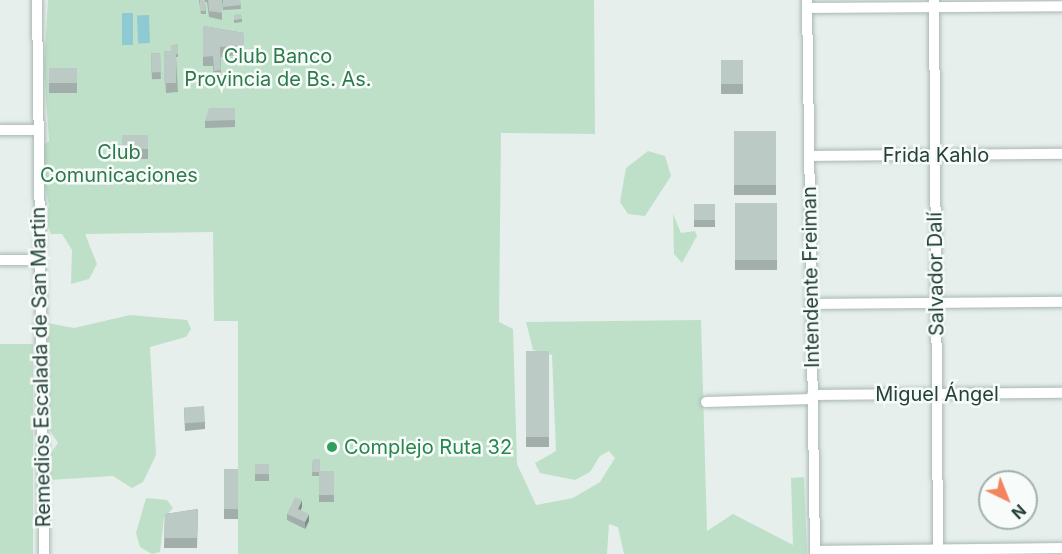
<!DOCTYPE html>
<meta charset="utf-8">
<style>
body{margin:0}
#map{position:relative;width:1062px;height:554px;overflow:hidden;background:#e6efeb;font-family:Inter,sans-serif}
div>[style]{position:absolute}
.green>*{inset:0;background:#bfe0c8;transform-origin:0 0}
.water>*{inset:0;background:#8ec9d4;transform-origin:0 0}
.roads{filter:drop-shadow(0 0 2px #a8b8b2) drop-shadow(0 0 2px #a8b8b2)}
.minor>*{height:10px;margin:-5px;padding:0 5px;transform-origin:5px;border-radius:5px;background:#fff}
.wall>*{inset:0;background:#a1aea9;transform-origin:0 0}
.shaded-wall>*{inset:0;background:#838d89}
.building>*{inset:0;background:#bbcac4;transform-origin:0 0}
.dots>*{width:16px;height:16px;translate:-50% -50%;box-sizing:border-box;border:3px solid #f7fbf9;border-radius:50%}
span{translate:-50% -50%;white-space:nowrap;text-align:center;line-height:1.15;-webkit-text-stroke:5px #f7fbf9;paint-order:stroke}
.park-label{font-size:20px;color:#2d7a4b}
.street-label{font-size:20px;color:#24423a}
.leisure-label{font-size:20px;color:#27864d}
.left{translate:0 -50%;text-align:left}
.north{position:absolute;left:978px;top:470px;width:60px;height:60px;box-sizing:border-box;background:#f7fbf9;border:2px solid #a3b1ad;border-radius:50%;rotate:137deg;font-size:16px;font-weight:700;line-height:24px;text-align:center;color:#24423a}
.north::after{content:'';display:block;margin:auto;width:21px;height:27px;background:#f4845f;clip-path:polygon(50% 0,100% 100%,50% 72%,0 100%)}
</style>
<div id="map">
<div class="green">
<div style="clip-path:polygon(48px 0,594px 0,595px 134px,501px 133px,499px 322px,513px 329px,517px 464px,536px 505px,573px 498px,600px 482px,615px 458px,609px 451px,600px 456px,590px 472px,575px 480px,540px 473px,535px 463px,556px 451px,552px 355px,533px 350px,526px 322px,701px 320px,707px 531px,733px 514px,793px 545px,791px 478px,804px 477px,807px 554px,624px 554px,618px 527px,609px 524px,607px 554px,238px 554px,238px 321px,214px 321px,213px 232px,85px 234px,97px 264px,89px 279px,71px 284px,72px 250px,62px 234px,51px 234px,46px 221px,49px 205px,37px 151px,49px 141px,44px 68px)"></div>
<div style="clip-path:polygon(648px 151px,665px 156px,671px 176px,645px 216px,628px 214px,620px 202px,626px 168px)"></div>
<div style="clip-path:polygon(673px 214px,681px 233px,695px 231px,697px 236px,682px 263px,674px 254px)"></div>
<div style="clip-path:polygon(130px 315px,187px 320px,191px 329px,186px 337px,150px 347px,156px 455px,143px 482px,132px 488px,113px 476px,49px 480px,50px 454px,58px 443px,49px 429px,47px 323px,74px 328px)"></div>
<div style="left:33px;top:344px;width:210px;height:33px;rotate:90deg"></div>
<div style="clip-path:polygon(146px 498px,167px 500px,173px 508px,164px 518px,160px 552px,152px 554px,140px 547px,136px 533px)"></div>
</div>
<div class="water">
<div style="left:122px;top:13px;width:11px;height:32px"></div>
<div style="left:149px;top:15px;width:28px;height:12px;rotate:88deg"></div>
</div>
<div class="roads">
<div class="minor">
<div style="left:37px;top:0;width:554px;rotate:89.28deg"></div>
<div style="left:807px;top:0;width:554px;rotate:89.17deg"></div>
<div style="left:934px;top:0;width:549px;rotate:89.58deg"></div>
<div style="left:807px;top:8px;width:255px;rotate:-0.4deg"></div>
<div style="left:0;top:130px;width:37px"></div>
<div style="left:809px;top:156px;width:253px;rotate:-0.5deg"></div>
<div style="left:0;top:260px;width:39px"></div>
<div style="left:812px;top:304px;width:250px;rotate:-0.5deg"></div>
<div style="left:812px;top:395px;width:250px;rotate:-0.5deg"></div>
<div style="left:706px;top:402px;width:106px;rotate:-1.6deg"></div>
<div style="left:815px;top:551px;width:247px;rotate:-0.7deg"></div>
</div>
</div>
<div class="wall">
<div style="clip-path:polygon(199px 0,240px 0,241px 9px,223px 10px,222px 1px,222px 20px,209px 17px,207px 2px,205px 2px,206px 14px,201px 14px)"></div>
<div style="clip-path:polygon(234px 15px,242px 19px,242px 22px,234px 23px)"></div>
<div style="clip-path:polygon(203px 26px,244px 33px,244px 54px,221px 57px,221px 80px,214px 80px,213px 66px,203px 66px)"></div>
<div style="clip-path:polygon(178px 44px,178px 57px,176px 57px,178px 92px,166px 93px,164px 51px,171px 51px)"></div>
<div style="left:160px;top:53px;width:26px;height:9px;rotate:88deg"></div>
<div style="left:721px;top:60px;width:22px;height:34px"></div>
<div style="left:49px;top:68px;width:28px;height:25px"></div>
<div style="clip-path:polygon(235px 108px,235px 127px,205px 128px,205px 121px)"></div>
<div style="left:734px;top:131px;width:42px;height:64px"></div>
<div style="left:122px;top:135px;width:26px;height:24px"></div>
<div style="left:735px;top:203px;width:42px;height:67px"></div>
<div style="left:694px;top:204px;width:21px;height:23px"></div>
<div style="left:526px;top:351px;width:23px;height:96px"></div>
<div style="clip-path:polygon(184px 408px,205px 422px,205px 429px,185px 431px)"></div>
<div style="clip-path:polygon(313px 459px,320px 471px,334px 471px,334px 502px,319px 502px,319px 476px,312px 476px)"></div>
<div style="left:269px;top:464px;width:17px;height:14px;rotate:90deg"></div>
<div style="left:224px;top:469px;width:14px;height:50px"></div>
<div style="clip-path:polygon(302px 507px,300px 510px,309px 521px,305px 529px,287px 520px,287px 514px)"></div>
<div style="clip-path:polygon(198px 509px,197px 548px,164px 548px,165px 514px)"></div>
</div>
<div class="shaded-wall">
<div style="clip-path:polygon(302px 500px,302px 507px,298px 515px,298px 509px)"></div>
<div style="clip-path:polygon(309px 514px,309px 521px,305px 529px,305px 522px)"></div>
</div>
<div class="building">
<div style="left:200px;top:0;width:5px;height:11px"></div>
<div style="clip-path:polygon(208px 0,222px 0,222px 13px,209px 11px)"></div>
<div style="clip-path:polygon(223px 0,240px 0,241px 5px,223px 7px)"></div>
<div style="clip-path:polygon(241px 14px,242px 19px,234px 20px,234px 15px)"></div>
<div style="clip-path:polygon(203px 26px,244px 33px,244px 45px,220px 47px,221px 70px,214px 71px,213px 56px,203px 57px)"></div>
<div style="clip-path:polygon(178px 44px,178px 54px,176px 54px,176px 51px,171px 51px,171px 45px)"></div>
<div style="left:164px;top:51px;width:12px;height:32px"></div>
<div style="left:160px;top:53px;width:19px;height:9px;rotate:87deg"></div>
<div style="left:721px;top:60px;width:22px;height:24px"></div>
<div style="left:49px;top:68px;width:28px;height:15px"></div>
<div style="clip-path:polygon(209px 108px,235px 108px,235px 120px,205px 121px)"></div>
<div style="left:734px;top:131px;width:42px;height:54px"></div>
<div style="left:122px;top:135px;width:26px;height:14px"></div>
<div style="left:735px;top:203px;width:42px;height:57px"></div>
<div style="left:694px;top:204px;width:21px;height:16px"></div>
<div style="left:526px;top:351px;width:23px;height:86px"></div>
<div style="left:204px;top:406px;width:16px;height:20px;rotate:86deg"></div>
<div style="clip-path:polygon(313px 459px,320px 459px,320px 471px,319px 471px,319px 472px,312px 472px)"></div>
<div style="left:269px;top:464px;width:10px;height:14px;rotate:90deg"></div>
<div style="left:224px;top:469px;width:14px;height:40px"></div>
<div style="left:319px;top:471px;width:15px;height:24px"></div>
<div style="clip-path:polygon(295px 497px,302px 500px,298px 509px,309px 514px,305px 522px,287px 514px)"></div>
<div style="clip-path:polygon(198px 509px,197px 538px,164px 538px,165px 514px)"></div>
</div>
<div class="dots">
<div style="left:332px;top:447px;background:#2e9e5b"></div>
</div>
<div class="park-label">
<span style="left:278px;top:68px">Club Banco<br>Provincia de Bs. As.</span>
<span style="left:119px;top:164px">Club<br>Comunicaciones</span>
</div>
<div class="street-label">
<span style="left:936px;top:155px">Frida Kahlo</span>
<span style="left:936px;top:274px;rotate:-91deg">Salvador Dalí</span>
<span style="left:811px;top:277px;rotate:-91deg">Intendente Freiman</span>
<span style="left:41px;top:367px;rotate:-91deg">Remedios Escalada de San Martin</span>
<span style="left:937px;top:394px">Miguel Ángel</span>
</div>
<div class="leisure-label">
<span class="left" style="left:344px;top:447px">Complejo Ruta 32</span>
</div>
<div class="north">N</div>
</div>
